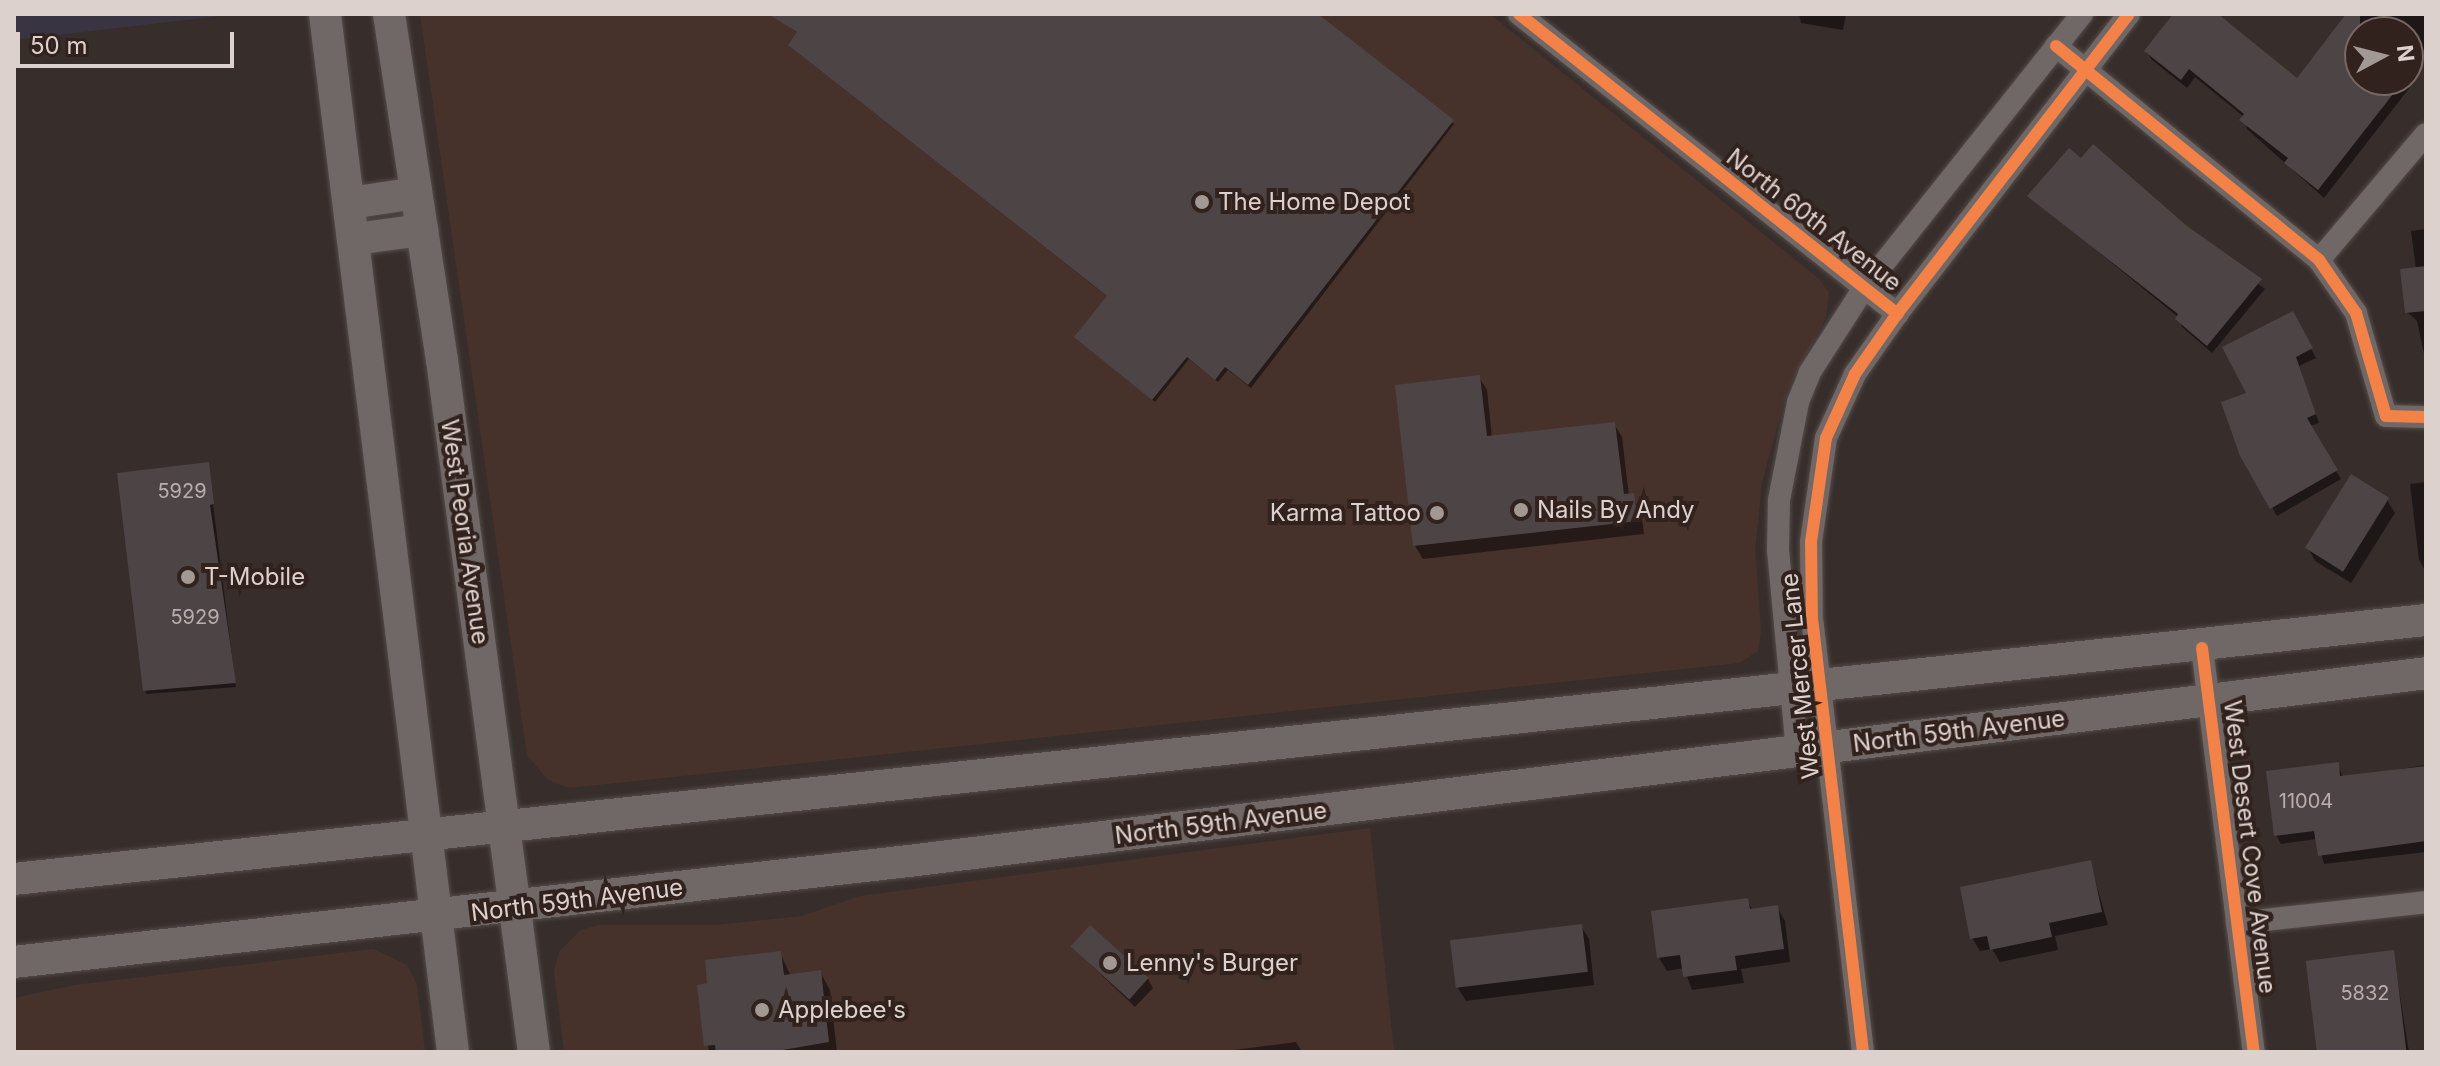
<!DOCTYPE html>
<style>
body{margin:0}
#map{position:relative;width:2440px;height:1066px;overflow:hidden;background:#372e2b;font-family:Inter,sans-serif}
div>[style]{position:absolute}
.built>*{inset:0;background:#47322b}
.medical>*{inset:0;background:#393442}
.shadow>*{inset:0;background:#0007}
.building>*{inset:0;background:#4d4445;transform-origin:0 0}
.roads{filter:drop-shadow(0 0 2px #534b49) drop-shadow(0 0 2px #534b49)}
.minor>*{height:22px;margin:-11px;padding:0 11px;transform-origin:11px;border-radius:11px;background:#6f6866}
.secondary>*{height:32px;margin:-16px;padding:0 16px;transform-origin:16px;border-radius:16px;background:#6f6866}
.cycleway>*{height:12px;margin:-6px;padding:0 6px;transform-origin:6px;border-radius:6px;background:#f48246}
.dots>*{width:22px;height:22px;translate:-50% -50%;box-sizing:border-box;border:4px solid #32221d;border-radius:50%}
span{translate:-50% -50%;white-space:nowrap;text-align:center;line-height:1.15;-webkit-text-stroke:8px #32221d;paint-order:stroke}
.number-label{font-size:20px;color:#b8aeab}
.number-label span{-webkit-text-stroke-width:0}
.poi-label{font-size:24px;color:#dcd1cd}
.left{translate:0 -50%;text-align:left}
.right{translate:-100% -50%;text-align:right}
.street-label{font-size:24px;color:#dcd1cd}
.frame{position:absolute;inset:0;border:16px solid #dcd1cd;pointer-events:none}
.north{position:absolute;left:2344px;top:16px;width:80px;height:80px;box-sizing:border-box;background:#32221d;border:2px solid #766863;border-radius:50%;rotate:83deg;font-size:22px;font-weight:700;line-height:32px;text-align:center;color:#dcd1cd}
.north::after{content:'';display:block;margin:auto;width:28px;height:36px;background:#a29894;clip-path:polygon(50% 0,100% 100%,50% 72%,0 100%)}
.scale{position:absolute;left:16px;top:32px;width:218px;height:36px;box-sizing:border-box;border:4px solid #dcd1cd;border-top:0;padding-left:10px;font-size:24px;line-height:28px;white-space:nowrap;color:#dcd1cd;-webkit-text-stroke:6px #32221d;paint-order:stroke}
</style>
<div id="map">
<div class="built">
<div style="clip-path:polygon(420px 14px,1490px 14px,1819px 279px,1829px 293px,1826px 318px,1787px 390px,1762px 483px,1755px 550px,1761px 630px,1758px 651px,1739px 663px,570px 788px,548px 780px,527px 755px)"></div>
<div style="clip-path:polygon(1370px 828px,1394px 1052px,564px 1052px,554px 972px,559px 952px,581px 930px,599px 925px,716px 925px,802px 916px,860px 896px)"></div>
<div style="clip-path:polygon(373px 949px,407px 965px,417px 985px,425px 1052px,14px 1052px,14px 998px,75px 985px)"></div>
</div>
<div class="medical">
<div style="clip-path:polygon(14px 14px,237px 14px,14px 40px)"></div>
</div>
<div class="shadow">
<div style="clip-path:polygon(773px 14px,1314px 14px,1454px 124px,1251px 388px,1228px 370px,1218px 382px,1189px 359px,1155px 402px,1079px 340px,1108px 297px,792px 48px,799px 34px)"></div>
<div style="clip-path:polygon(1799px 14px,1846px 14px,1843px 30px,1801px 23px)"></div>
<div style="clip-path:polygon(evenodd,2175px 14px,2215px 14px,2297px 80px,2351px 14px,2426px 14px,2426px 58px,2418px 68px,2421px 73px,2324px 198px,2247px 129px,2244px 117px,2195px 77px,2187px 88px,2152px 60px,2146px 51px,2175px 14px,2360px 32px,2408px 32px,2408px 80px,2360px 80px,2360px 32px)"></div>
<div style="clip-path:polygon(2030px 196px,2186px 227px,2265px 289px,2212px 353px,2182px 327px,2178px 317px)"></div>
<div style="clip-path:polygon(2426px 229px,2426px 363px,2417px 321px,2407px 312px,2416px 269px,2411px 231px)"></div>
<div style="clip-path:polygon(2297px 322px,2316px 358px,2299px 366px,2319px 423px,2310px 426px,2341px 479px,2277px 516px,2242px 455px,2248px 394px)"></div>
<div style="clip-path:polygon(1479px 377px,1487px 390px,1492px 437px,1614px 424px,1622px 437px,1629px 496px,1641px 509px,1644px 534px,1423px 559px,1415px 546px,1397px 387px)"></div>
<div style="clip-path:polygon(208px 464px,236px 687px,147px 694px,145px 691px)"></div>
<div style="clip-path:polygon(2426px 482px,2426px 570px,2425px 570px,2419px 560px,2410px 484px)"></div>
<div style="clip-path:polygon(2387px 500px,2395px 513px,2351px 583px,2315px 561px,2308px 548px)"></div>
<div style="clip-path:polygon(2338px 764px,2343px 778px,2426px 765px,2426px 852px,2324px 864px,2317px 839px,2281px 844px,2276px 835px)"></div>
<div style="clip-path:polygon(2090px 862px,2108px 925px,2055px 936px,2058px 950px,2000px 962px,1992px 949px,1980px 951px,1972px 938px)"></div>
<div style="clip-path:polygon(1747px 900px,1753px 911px,1777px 907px,1785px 921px,1790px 962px,1741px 969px,1744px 983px,1692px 990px,1684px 968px,1667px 971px,1659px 958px)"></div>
<div style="clip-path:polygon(1581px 926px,1589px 939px,1594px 985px,1466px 1001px,1458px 988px)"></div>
<div style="clip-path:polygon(1073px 948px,1148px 979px,1153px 988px,1135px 1007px)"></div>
<div style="clip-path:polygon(2393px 952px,2409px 1052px,2317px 1052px)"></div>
<div style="clip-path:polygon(780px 953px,791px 976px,820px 972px,830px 990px,837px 1052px,709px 1052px,699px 986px)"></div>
<div style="clip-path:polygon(1296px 1042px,1302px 1052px,1219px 1052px)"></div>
</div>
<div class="building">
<div style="clip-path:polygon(768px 14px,1318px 14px,1454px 120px,1248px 385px,1225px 367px,1215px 380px,1187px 357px,1152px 400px,1074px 337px,1107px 296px,788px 45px,797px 32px)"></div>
<div style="clip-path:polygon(2173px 14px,2218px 14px,2297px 78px,2346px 14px,2360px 14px,2360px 80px,2404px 80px,2318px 190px,2284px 163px,2288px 158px,2239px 120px,2244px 114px,2189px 69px,2181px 80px,2144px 51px)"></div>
<div style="clip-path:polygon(2093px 144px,2187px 226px,2262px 279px,2207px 346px,2175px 319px,2178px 314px,2027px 196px,2069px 148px,2081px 158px)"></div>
<div style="clip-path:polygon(2426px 266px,2426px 311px,2405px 313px,2400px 269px)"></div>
<div style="clip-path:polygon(2293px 311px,2313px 348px,2296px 357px,2316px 414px,2307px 418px,2338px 470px,2270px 509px,2240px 456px,2221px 402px,2246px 393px,2222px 347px)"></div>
<div style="clip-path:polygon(1480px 375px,1487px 436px,1615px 422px,1624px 494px,1634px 493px,1638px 521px,1413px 546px,1395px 385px)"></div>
<div style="clip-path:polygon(209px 462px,214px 504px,210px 505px,236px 683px,143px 691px,117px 473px)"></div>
<div style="left:2351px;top:474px;width:45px;height:87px;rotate:32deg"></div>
<div style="clip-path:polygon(2339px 762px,2340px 776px,2426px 766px,2426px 841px,2318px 856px,2314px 831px,2274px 836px,2266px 771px)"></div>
<div style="clip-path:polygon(2091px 860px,2102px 912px,2049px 923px,2052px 937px,1990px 950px,1987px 936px,1970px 939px,1960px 887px)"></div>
<div style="clip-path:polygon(1748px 898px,1750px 909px,1778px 905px,1784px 949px,1735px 956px,1737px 970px,1683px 977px,1680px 955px,1657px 958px,1651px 911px)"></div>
<div style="left:1582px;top:924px;width:48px;height:133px;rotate:83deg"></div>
<div style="left:1090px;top:925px;width:79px;height:29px;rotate:42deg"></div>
<div style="left:2394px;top:950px;width:103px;height:89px;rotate:83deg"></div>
<div style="clip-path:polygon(781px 951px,784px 975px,821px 970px,829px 1042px,771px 1052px,716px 1052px,715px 1045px,704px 1046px,697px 985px,707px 983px,705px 960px)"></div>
</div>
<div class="roads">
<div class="minor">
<div style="left:1519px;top:14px;width:483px;rotate:38.4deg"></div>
<div style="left:2056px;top:46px;width:339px;rotate:39.1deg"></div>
<div style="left:2319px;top:260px;width:65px;rotate:55.1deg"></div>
<div style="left:2356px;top:313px;width:107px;rotate:73.8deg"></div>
<div style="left:2386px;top:416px;width:40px;rotate:1.4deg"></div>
<div style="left:2319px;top:260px;width:165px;rotate:-49.7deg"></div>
<div style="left:2202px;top:648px;width:407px;rotate:82.7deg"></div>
<div style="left:1806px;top:758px;width:11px;rotate:-142deg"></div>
<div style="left:1797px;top:751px;width:202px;rotate:-95.4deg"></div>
<div style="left:1778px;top:550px;width:50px;rotate:-88.9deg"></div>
<div style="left:1779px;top:500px;width:100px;rotate:-79deg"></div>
<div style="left:1798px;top:402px;width:32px;rotate:-68deg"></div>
<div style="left:1810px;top:372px;width:100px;rotate:-57.3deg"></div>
<div style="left:1864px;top:288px;width:350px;rotate:-51.5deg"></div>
<div style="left:2237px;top:923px;width:190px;rotate:-6.3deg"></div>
<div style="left:1863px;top:1052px;width:434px;rotate:-96.7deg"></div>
<div style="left:1812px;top:621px;width:79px;rotate:-90.7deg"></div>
<div style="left:1811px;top:542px;width:105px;rotate:-81.8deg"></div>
<div style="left:1826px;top:438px;width:70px;rotate:-65.6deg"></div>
<div style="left:1855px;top:374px;width:73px;rotate:-55deg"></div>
<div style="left:1897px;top:314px;width:379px;rotate:-52.3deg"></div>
</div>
<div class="secondary">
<div style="left:325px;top:14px;width:1046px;rotate:82.97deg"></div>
<div style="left:389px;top:14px;width:350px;rotate:81.3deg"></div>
<div style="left:442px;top:360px;width:698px;rotate:82.43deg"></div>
<div style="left:350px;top:203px;width:67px;rotate:-8.6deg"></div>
<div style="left:355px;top:239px;width:68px;rotate:-7.7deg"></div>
<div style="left:14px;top:879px;width:2426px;rotate:-6.13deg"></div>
<div style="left:14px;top:962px;width:901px;rotate:-6.44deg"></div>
<div style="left:909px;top:861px;width:1529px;rotate:-7.06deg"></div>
</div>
</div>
<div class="cycleway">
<div style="left:1519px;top:14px;width:483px;rotate:38.4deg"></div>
<div style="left:2056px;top:46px;width:339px;rotate:39.1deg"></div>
<div style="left:2319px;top:260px;width:65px;rotate:55.1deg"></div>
<div style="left:2356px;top:313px;width:107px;rotate:73.8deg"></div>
<div style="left:2386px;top:416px;width:40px;rotate:1.4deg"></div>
<div style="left:2202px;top:648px;width:407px;rotate:82.7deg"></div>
<div style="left:1863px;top:1052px;width:434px;rotate:-96.7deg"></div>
<div style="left:1812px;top:621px;width:79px;rotate:-90.7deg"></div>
<div style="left:1811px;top:542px;width:105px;rotate:-81.8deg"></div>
<div style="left:1826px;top:438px;width:70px;rotate:-65.6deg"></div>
<div style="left:1855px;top:374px;width:73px;rotate:-55deg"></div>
<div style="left:1897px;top:314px;width:379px;rotate:-52.3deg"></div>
</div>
<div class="dots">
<div style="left:1202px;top:202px;background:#a29894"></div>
<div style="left:1521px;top:510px;background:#a29894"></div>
<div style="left:1437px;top:513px;background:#a29894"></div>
<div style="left:188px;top:577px;background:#a29894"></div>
<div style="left:1110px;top:963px;background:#a29894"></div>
<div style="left:762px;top:1010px;background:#a29894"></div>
</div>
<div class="number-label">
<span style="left:182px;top:491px">5929</span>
<span style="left:195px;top:617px">5929</span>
<span style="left:2306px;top:801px">11004</span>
<span style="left:2365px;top:993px">5832</span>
</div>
<div class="poi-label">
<span class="left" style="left:1218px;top:202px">The Home Depot</span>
<span class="left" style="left:1537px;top:510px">Nails By Andy</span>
<span class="right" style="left:1421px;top:513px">Karma Tattoo</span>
<span class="left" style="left:204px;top:577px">T-Mobile</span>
<span class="left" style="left:1126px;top:963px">Lenny's Burger</span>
<span class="left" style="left:778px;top:1010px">Applebee's</span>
</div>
<div class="street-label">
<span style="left:1814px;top:220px;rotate:38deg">North 60th Avenue</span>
<span style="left:465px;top:532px;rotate:82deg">West Peoria Avenue</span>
<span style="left:1800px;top:676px;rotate:-96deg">West Mercer Lane</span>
<span style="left:1959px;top:731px;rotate:-7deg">North 59th Avenue</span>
<span style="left:1221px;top:823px;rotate:-7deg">North 59th Avenue</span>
<span style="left:2250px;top:847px;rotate:83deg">West Desert Cove Avenue</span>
<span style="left:577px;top:900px;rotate:-7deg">North 59th Avenue</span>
</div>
<div class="frame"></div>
<div class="north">N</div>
<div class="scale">50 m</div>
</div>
